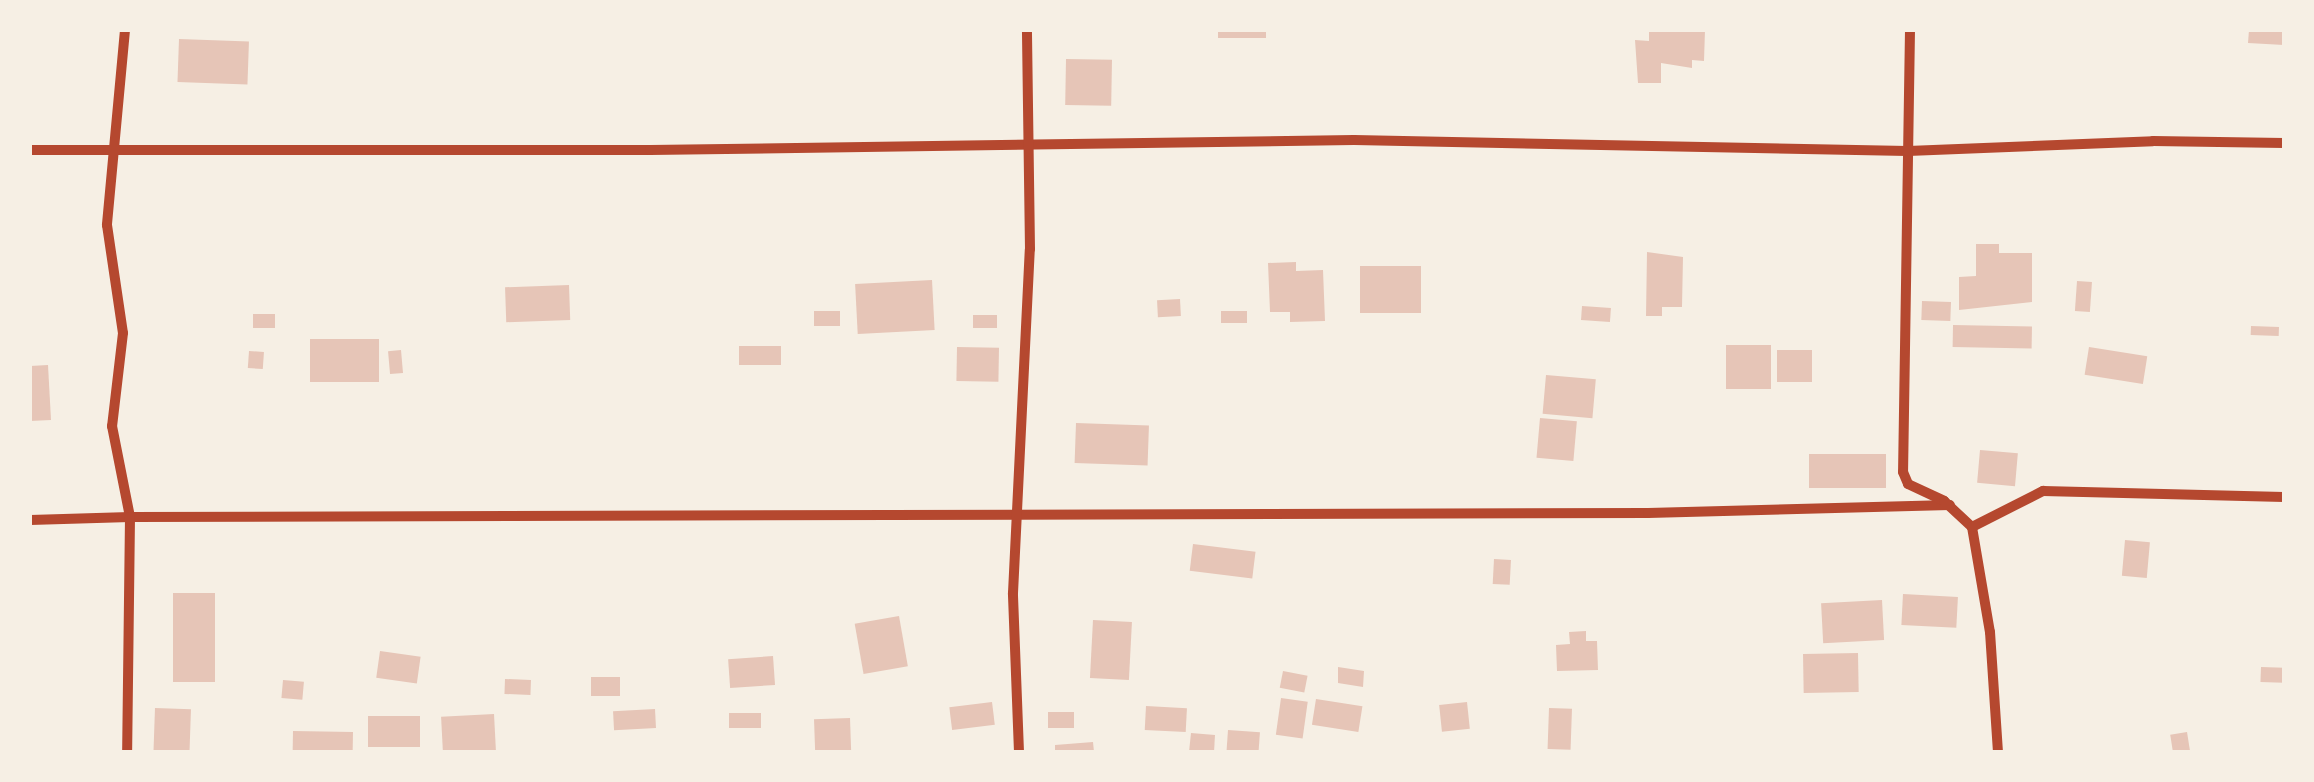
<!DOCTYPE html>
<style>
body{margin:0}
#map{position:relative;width:2314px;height:782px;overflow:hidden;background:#f6efe4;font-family:Ubuntu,sans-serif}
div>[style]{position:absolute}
.building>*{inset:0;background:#e6c5b7;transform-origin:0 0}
.minor>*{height:10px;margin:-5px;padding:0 5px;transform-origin:5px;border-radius:5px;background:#b5482f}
span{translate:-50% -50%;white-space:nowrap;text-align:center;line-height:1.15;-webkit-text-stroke:9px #f6efe4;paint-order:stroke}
.frame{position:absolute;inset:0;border:32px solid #f6efe4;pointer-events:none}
</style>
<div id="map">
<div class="building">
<div style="left:1218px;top:30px;width:48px;height:8px"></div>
<div style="clip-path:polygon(1662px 30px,1705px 30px,1704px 61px,1692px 60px,1692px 68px,1661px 63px,1661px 83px,1638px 83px,1635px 40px,1649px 41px,1649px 32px)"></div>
<div style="clip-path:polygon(2249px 30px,2284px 30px,2284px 45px,2248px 43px)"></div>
<div style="left:179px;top:39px;width:70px;height:43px;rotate:2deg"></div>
<div style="left:1066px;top:59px;width:46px;height:46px;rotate:1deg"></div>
<div style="clip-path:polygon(1976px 244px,1999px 244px,1999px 253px,2032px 253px,2032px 302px,1959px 310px,1959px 277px,1976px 276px)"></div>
<div style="clip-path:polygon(1647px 252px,1683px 257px,1682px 307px,1662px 307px,1662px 316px,1646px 316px)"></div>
<div style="clip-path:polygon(1296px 262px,1296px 271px,1323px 270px,1325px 321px,1290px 322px,1290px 312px,1270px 312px,1268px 263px)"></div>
<div style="left:1360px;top:266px;width:61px;height:47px"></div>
<div style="left:932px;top:280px;width:50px;height:77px;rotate:87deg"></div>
<div style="left:2077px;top:281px;width:15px;height:30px;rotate:4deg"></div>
<div style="left:569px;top:285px;width:35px;height:64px;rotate:88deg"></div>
<div style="left:1180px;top:299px;width:17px;height:23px;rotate:87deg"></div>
<div style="left:1922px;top:301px;width:29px;height:19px;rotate:2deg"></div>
<div style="left:1582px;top:306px;width:29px;height:14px;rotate:4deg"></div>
<div style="left:814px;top:311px;width:26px;height:15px"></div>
<div style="left:1221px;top:311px;width:26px;height:12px"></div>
<div style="left:253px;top:314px;width:22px;height:14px"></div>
<div style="left:973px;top:315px;width:24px;height:13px"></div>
<div style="left:1953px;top:325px;width:79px;height:22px;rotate:1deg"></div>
<div style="left:2251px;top:326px;width:28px;height:9px;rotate:2deg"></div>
<div style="left:310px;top:339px;width:69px;height:43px"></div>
<div style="left:1726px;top:345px;width:45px;height:44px"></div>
<div style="left:739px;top:346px;width:42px;height:19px"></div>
<div style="left:957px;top:347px;width:42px;height:34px;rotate:1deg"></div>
<div style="left:2089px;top:347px;width:59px;height:28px;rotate:9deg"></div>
<div style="left:401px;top:350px;width:23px;height:13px;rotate:85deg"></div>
<div style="left:1777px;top:350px;width:35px;height:32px"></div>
<div style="left:249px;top:351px;width:15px;height:17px;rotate:4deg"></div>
<div style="clip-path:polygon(48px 365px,51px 420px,30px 421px,30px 366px)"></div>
<div style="left:1546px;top:375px;width:50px;height:39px;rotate:5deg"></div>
<div style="left:1540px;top:418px;width:37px;height:40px;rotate:5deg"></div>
<div style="left:1076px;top:423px;width:73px;height:40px;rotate:2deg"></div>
<div style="left:1980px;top:450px;width:38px;height:33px;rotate:5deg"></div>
<div style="left:1809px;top:454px;width:77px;height:34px"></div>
<div style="left:2125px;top:540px;width:25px;height:36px;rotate:5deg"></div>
<div style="left:1193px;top:544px;width:63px;height:27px;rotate:7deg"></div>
<div style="left:1494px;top:559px;width:17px;height:25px;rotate:3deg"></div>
<div style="left:173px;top:593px;width:42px;height:89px"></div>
<div style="left:1903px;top:594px;width:55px;height:31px;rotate:3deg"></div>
<div style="left:1882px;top:600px;width:40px;height:61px;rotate:87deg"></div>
<div style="left:899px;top:616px;width:51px;height:45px;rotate:80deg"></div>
<div style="left:1093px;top:620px;width:39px;height:58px;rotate:3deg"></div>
<div style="clip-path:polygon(1586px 631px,1586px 641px,1597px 641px,1598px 670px,1557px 671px,1556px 645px,1570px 644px,1569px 632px)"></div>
<div style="left:380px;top:651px;width:41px;height:27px;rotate:8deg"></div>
<div style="left:1858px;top:653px;width:39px;height:55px;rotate:89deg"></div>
<div style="left:773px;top:656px;width:29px;height:45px;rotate:86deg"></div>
<div style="clip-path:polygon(1338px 667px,1364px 671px,1363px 687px,1338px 683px)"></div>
<div style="left:2261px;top:667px;width:23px;height:15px;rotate:2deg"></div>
<div style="left:1283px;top:671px;width:25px;height:17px;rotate:11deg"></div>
<div style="left:591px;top:677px;width:29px;height:19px"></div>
<div style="left:505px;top:679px;width:26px;height:15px;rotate:2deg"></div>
<div style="left:283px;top:680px;width:21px;height:18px;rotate:5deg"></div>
<div style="left:1281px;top:698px;width:27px;height:37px;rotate:8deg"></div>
<div style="left:1316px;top:699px;width:47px;height:26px;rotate:9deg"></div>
<div style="left:992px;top:702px;width:23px;height:43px;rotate:83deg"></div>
<div style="left:1467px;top:702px;width:27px;height:28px;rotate:84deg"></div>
<div style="left:1146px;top:706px;width:41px;height:24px;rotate:3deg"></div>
<div style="left:155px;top:708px;width:36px;height:42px;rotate:2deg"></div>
<div style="left:1549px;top:708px;width:23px;height:41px;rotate:2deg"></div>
<div style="left:655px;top:709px;width:19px;height:42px;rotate:87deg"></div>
<div style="left:1048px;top:712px;width:26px;height:16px"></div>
<div style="left:729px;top:713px;width:32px;height:15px"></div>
<div style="left:494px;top:714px;width:38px;height:53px;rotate:87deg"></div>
<div style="left:368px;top:716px;width:52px;height:31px"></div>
<div style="left:850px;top:718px;width:34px;height:36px;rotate:88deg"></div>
<div style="left:1228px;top:730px;width:32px;height:22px;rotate:4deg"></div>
<div style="left:293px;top:731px;width:60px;height:21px;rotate:1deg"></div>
<div style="left:2187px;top:732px;width:19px;height:17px;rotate:81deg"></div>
<div style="clip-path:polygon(1191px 733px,1215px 735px,1214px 752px,1189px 752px)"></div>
<div style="clip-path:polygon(1093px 742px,1094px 752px,1055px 752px,1055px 745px)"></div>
</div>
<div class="minor">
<div style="left:125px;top:30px;width:196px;rotate:95.3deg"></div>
<div style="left:107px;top:225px;width:109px;rotate:81.6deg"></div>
<div style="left:123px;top:333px;width:94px;rotate:96.7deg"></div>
<div style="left:112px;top:426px;width:93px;rotate:78.8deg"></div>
<div style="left:130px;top:517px;width:1518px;rotate:-0.15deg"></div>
<div style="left:1648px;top:513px;width:302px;rotate:-1.5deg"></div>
<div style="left:1910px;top:30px;width:442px;rotate:90.9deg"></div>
<div style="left:1903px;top:472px;width:13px;rotate:67deg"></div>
<div style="left:1908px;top:484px;width:40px;rotate:25deg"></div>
<div style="left:1944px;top:501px;width:38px;rotate:43deg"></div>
<div style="left:1972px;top:527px;width:107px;rotate:80.3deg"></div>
<div style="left:1990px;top:632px;width:120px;rotate:86.2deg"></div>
<div style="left:30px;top:150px;width:620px"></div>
<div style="left:650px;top:150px;width:704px;rotate:-0.81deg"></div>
<div style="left:1354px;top:140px;width:554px;rotate:1.14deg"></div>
<div style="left:1908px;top:151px;width:245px;rotate:-2.3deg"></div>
<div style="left:2153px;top:141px;width:131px;rotate:0.9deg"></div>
<div style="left:30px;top:520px;width:100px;rotate:-1.7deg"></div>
<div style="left:130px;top:517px;width:235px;rotate:90.7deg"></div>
<div style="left:1972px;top:527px;width:80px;rotate:-26.9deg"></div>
<div style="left:2043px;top:491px;width:241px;rotate:1.4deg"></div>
<div style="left:1019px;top:752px;width:159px;rotate:-92.2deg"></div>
<div style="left:1013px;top:593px;width:344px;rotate:-87.2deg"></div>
<div style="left:1030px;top:249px;width:219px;rotate:-90.8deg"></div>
</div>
<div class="frame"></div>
</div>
